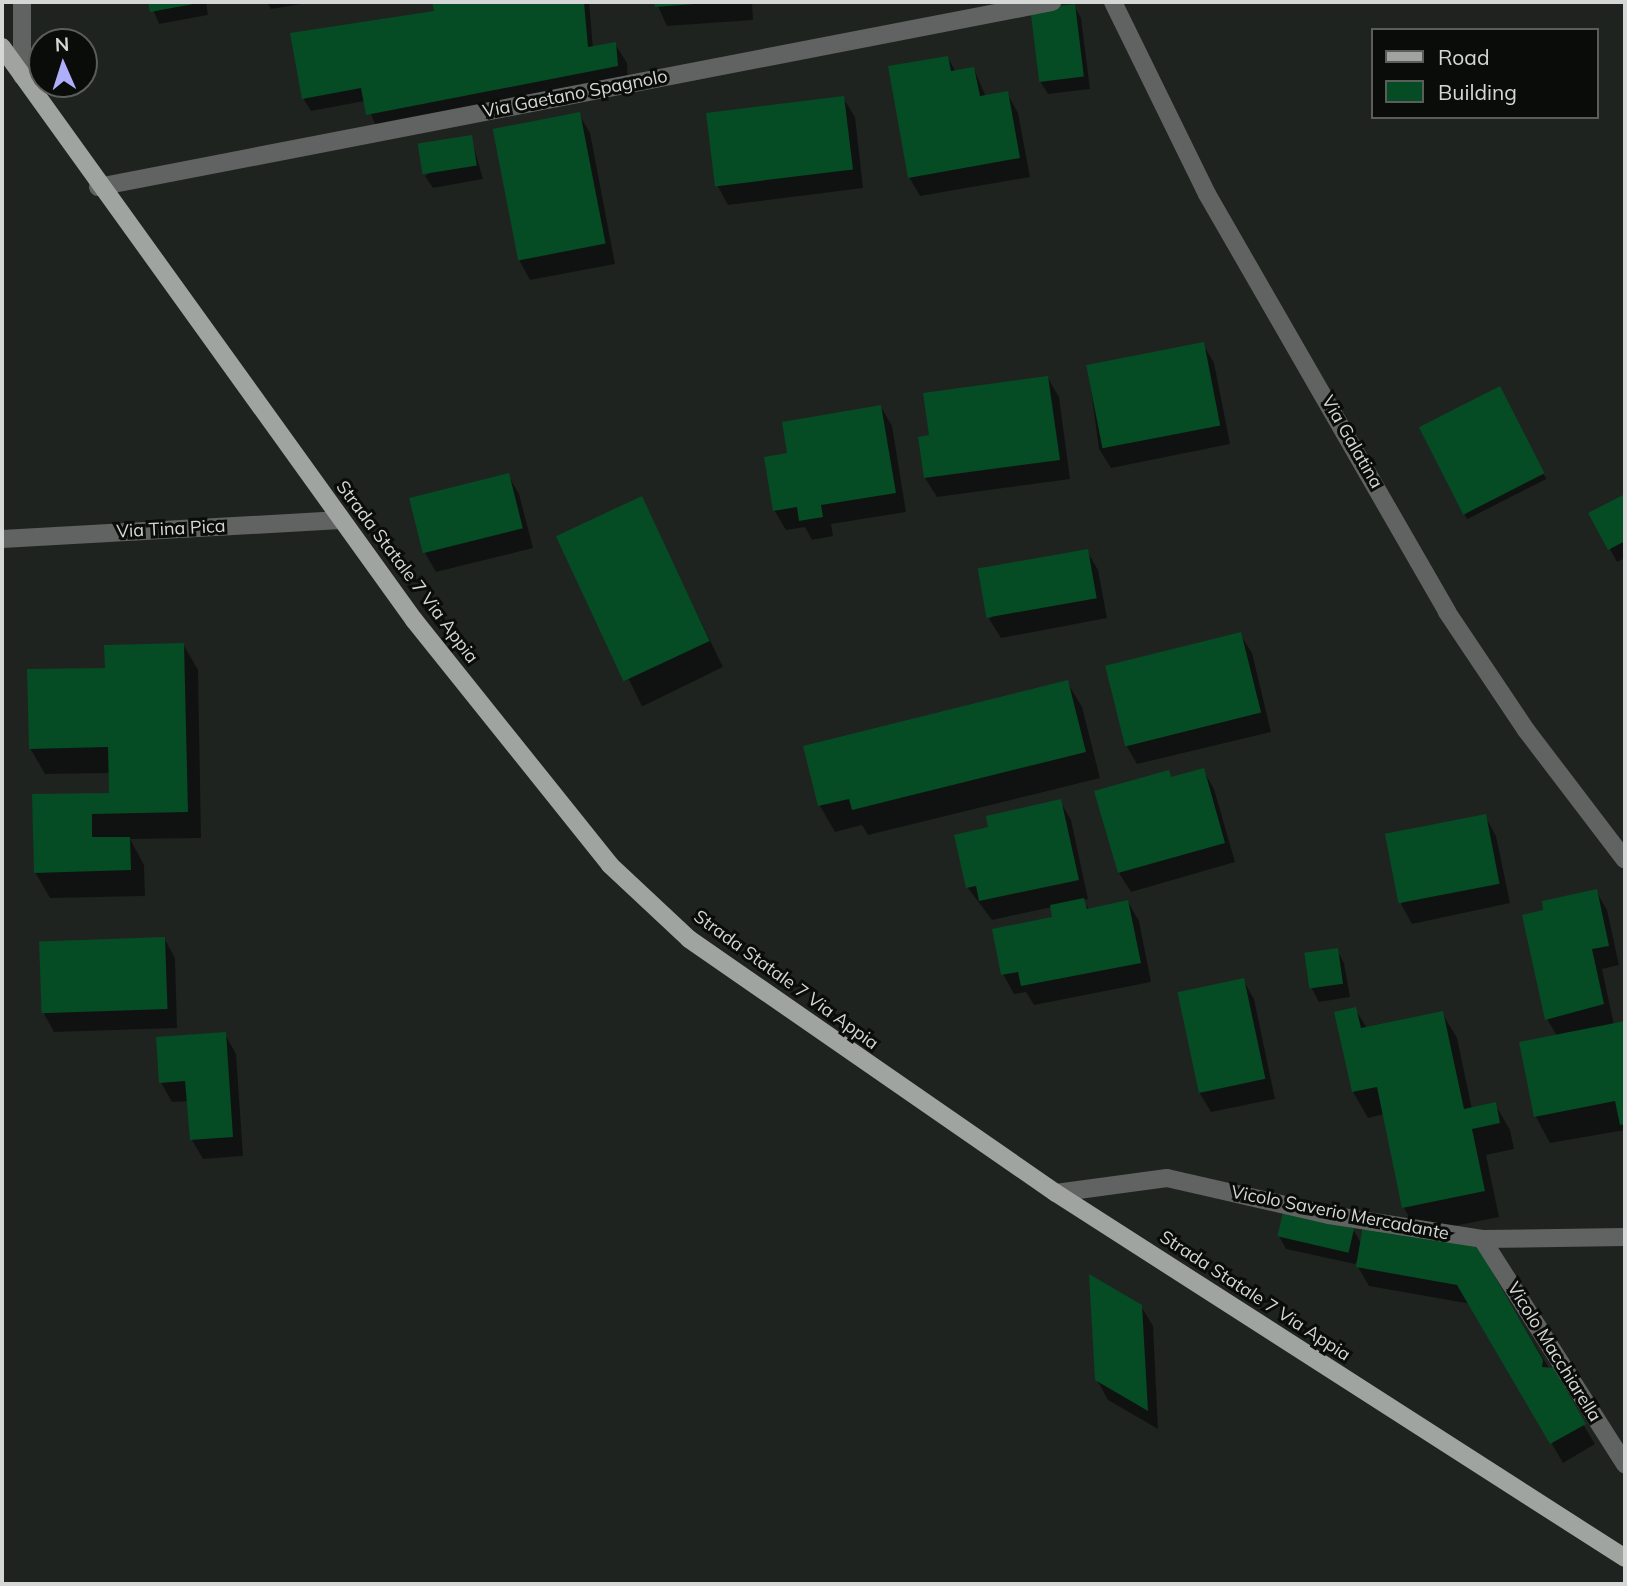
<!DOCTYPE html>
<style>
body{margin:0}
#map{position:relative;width:1627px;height:1586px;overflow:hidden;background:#1f2320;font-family:Mulish,sans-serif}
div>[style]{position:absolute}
.shadow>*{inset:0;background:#0007;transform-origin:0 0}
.building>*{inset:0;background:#054b24;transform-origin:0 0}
.minor>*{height:18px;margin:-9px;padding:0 9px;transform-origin:9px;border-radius:9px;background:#606361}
.major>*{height:18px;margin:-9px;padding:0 9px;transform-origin:9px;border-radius:9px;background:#9fa4a0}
span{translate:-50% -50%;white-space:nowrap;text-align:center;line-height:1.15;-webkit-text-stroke:6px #0a0c0a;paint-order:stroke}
.street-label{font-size:18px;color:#d4d7d5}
.frame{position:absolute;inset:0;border:4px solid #d4d7d5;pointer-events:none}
.legend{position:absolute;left:1371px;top:28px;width:228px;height:91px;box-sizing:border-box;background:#0a0c0a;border:2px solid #5b5d5b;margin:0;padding:9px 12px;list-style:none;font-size:21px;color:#d4d7d5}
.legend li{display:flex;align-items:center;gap:14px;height:35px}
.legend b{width:35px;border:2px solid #5b5d5b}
.north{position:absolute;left:28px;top:28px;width:70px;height:70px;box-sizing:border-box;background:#0a0c0a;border:2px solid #5b5d5b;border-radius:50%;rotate:357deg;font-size:19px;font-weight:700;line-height:28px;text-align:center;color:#d4d7d5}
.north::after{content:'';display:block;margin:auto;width:24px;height:32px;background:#aeaefa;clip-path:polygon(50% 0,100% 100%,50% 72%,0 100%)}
</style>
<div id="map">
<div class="shadow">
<div style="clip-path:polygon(150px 2px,206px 2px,208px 15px,159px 24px)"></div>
<div style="clip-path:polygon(267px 2px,314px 2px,271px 9px)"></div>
<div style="clip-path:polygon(434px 2px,589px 2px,593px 48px,615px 44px,627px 63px,628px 86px,379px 133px,365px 101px,311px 111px,303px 98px,436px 12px)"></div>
<div style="clip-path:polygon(656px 2px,752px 2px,753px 20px,667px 26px)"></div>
<div style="clip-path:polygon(1074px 6px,1081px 18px,1090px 89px,1048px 94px,1040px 81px)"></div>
<div style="clip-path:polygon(948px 58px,956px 72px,974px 69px,986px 97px,1007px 93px,1018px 113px,1030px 177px,920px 196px,909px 177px)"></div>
<div style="clip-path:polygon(843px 98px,855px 117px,863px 188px,728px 205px,717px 185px)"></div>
<div style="clip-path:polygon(579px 114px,590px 133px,615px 264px,530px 280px,519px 260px)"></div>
<div style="clip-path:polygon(471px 137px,483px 179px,433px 188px,425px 176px)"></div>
<div style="clip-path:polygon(1203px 344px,1214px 363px,1230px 444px,1111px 468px,1099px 449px,1088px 367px)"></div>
<div style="clip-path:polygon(1048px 378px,1059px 397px,1070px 479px,937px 497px,925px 478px,931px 437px)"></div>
<div style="left:1500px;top:388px;width:102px;height:89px;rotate:63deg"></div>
<div style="clip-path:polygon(881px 407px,892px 426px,906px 512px,831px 524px,833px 536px,812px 540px,805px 527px,786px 530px,774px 510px)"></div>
<div style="clip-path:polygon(508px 475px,519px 494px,533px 548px,436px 572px,425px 553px)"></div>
<div style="clip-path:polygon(1625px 495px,1625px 558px,1617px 562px,1591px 514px)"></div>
<div style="left:641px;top:499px;width:187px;height:90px;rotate:64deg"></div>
<div style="clip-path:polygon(1087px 551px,1098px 570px,1107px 618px,1001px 638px,989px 619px)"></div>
<div style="clip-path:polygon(1240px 634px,1252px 653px,1271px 732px,1137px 764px,1126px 745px,1107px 666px)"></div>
<div style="clip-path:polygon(183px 644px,198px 670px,201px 838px,130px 839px,144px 865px,145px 896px,50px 898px,35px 872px,34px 796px,111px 794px,111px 773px,45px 774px,30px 748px,107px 669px)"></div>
<div style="clip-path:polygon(1067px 682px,1082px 707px,1100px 778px,868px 835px,862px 825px,835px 832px,820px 806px,805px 748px)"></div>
<div style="clip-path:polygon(1203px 770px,1214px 789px,1235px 862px,1131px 892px,1119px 873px,1097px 793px,1168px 772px,1172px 779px)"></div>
<div style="clip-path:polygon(1060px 801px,1071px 820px,1088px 899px,1084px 900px,1089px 910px,1128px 902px,1139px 921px,1151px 982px,1034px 1005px,1026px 992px,1014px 994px,1003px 974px,1054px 918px,1052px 907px,992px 920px,968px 888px,991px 829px)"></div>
<div style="clip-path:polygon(1485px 816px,1496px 836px,1510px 903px,1412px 924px,1401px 904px)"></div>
<div style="clip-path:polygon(1596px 891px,1607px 910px,1619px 965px,1602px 969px,1614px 1025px,1625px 1023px,1625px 1130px,1550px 1143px,1536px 1117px,1521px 1043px,1557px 1036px,1547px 1019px,1545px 912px)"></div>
<div style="clip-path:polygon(164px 938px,175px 958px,177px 1028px,54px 1032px,43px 1012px)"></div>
<div style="clip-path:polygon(1337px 950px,1344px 963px,1350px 997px,1319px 1002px,1312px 989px)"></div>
<div style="clip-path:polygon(1243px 980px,1254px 999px,1275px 1099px,1211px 1112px,1199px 1092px)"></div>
<div style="clip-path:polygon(1355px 1009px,1367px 1028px,1442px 1013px,1457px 1038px,1472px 1109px,1495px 1104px,1510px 1130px,1514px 1149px,1486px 1155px,1499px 1217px,1419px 1233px,1404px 1208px,1384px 1114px,1368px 1118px,1353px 1092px)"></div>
<div style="clip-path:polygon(225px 1034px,236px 1054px,243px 1156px,203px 1159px,192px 1140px,189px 1101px,172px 1102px,161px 1083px)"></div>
<div style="clip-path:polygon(1353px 1229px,1362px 1245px,1475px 1246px,1595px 1444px,1563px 1463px,1471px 1304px,1369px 1286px,1358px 1267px,1360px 1256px,1355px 1264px,1286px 1249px,1279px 1236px)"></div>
<div style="clip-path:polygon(1141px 1306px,1153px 1326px,1158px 1429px,1108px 1400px,1097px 1380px)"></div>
</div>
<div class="building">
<div style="clip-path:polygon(148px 2px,199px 2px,199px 3px,150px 12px)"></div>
<div style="clip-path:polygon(432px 2px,584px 2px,588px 47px,616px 42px,618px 66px,366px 115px,361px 88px,302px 99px,290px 33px,434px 11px)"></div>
<div style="clip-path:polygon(654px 2px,694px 2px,695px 4px,655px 7px)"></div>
<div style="left:1075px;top:4px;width:73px;height:45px;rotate:83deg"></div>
<div style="clip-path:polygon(948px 56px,951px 71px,974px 67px,980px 96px,1008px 91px,1020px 158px,908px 178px,888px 66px)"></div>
<div style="left:844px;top:96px;width:74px;height:139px;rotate:83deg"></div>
<div style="left:580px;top:112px;width:134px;height:89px;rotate:79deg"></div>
<div style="left:472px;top:135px;width:31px;height:55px;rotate:81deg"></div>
<div style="left:1204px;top:342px;width:85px;height:120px;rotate:79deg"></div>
<div style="clip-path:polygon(1048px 376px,1060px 460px,924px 478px,918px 437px,929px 435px,923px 393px)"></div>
<div style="left:1500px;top:386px;width:98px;height:91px;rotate:63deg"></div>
<div style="clip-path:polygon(881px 405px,896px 493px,821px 505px,823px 517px,799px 521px,797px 507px,773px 511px,764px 457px,787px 453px,782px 422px)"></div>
<div style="left:509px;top:473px;width:57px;height:103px;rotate:76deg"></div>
<div style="clip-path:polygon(1625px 494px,1625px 541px,1608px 550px,1588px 513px)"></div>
<div style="left:642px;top:496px;width:160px;height:95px;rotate:65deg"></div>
<div style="left:1088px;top:549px;width:50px;height:112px;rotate:80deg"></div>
<div style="left:1241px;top:632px;width:83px;height:140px;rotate:76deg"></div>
<div style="clip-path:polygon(184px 643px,188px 812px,92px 814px,92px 837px,130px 837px,131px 870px,34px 873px,32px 794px,109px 793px,108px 747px,29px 749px,27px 669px,105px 668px,104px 645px)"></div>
<div style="clip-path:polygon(1068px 680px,1086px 752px,852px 810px,849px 799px,818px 806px,803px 746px)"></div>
<div style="clip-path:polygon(1204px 768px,1225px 843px,1118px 873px,1094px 791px,1169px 770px,1171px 777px)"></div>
<div style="clip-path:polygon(1061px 799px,1079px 880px,979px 901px,976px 886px,966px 888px,954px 835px,988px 827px,986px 816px)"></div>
<div style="left:1486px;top:814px;width:71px;height:103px;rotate:79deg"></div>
<div style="clip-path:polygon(1597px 889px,1609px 946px,1592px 949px,1604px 1004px,1545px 1020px,1522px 915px,1543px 910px,1542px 901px)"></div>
<div style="clip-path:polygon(1084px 898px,1087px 909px,1128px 900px,1141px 963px,1021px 986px,1018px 972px,1001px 975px,992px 929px,1052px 917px,1050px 905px)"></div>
<div style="left:165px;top:937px;width:72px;height:126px;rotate:88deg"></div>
<div style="left:1338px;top:948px;width:36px;height:34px;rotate:82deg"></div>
<div style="left:1244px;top:978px;width:103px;height:68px;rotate:78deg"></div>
<div style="clip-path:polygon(1356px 1007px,1361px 1028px,1443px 1011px,1464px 1109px,1496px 1102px,1500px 1123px,1472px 1129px,1485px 1191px,1402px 1208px,1377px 1087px,1352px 1092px,1334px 1012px)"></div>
<div style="clip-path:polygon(1625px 1021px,1625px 1124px,1620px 1125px,1615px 1101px,1534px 1117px,1519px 1042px)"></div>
<div style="clip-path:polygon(226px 1032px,233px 1137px,190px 1140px,185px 1081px,159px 1083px,156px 1037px)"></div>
<div style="left:1283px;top:1212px;width:73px;height:25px;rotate:13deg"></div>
<div style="clip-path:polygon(1363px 1225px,1476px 1244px,1543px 1360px,1542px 1367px,1554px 1368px,1586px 1424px,1550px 1444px,1457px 1285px,1356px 1267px)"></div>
<div style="clip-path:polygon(1089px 1274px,1142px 1305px,1148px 1411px,1095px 1380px)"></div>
</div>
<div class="minor">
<div style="left:1113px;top:2px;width:214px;rotate:63.9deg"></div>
<div style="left:1207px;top:194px;width:482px;rotate:60.1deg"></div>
<div style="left:1447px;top:612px;width:142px;rotate:56.2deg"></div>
<div style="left:1526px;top:730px;width:163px;rotate:52.7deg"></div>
<div style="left:22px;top:76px;width:74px;rotate:-90deg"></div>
<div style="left:98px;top:187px;width:972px;rotate:-10.97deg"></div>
<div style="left:2px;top:539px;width:339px;rotate:-3.2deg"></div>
<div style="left:1056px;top:1193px;width:112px;rotate:-7.7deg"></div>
<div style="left:1167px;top:1178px;width:166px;rotate:12.9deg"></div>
<div style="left:1329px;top:1215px;width:155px;rotate:8.9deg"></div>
<div style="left:1482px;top:1239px;width:143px;rotate:-0.8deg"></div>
<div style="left:1482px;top:1239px;width:267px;rotate:57.6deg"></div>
</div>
<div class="major">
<div style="left:2px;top:47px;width:706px;rotate:54.28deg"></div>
<div style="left:414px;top:620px;width:314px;rotate:51.3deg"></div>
<div style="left:610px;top:865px;width:108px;rotate:43.1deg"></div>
<div style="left:689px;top:939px;width:446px;rotate:34.7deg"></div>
<div style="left:1056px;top:1193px;width:676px;rotate:32.68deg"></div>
</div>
<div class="street-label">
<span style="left:575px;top:94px;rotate:-11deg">Via Gaetano Spagnolo</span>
<span style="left:1352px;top:442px;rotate:60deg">Via Galatina</span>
<span style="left:171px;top:529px;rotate:-3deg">Via Tina Pica</span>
<span style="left:407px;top:572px;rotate:53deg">Strada Statale 7 Via Appia</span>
<span style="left:786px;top:980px;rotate:36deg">Strada Statale 7 Via Appia</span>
<span style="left:1340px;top:1213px;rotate:11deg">Vicolo Saverio Mercadante</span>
<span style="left:1255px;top:1296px;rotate:33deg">Strada Statale 7 Via Appia</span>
<span style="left:1554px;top:1352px;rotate:58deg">Vicolo Macchiarella</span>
</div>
<div class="frame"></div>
<ul class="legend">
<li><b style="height:9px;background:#9fa4a0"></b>Road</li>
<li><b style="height:19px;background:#054b24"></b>Building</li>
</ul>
<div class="north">N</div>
</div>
